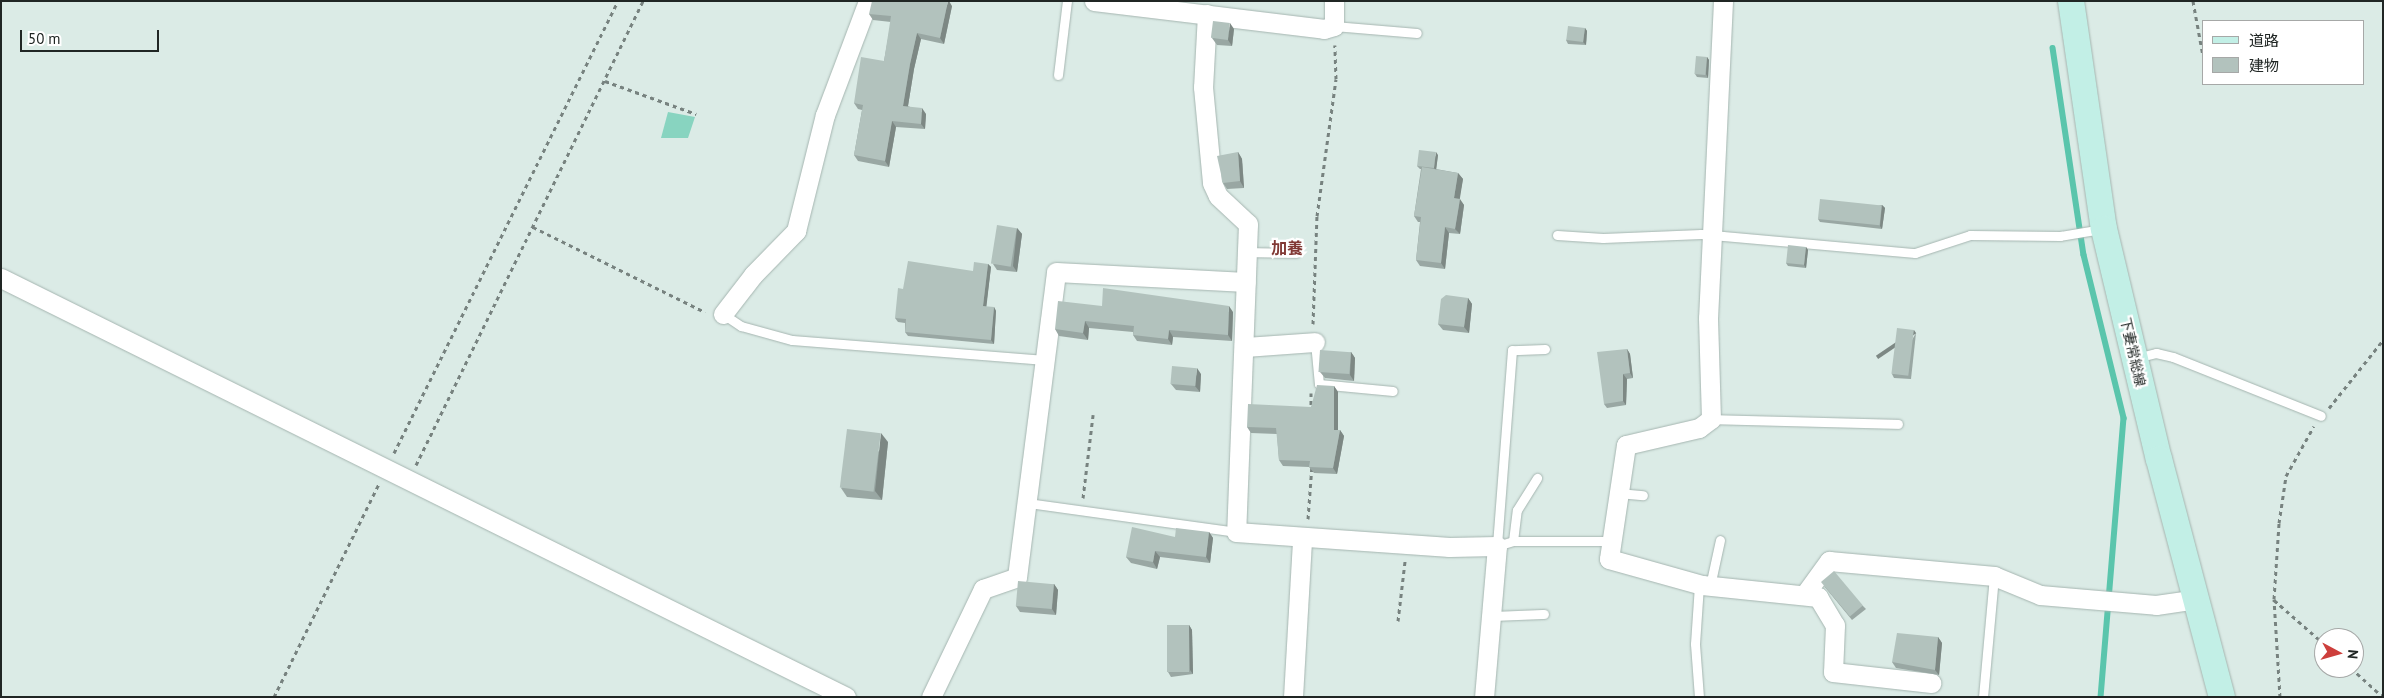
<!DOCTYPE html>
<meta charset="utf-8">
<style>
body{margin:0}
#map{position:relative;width:2384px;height:698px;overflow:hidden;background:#dbebe6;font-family:"PT Sans","Noto Sans JP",sans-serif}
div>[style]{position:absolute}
.green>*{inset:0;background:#88d4c0}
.stream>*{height:5.5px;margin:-2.75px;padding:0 2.75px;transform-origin:2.75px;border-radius:2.75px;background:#5ac5ac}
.path>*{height:3px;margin-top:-1.5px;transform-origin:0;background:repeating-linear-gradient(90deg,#77827f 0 4px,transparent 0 8px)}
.roads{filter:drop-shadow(0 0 1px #a5b5b0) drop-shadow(0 0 1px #a5b5b0)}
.service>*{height:9px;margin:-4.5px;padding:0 4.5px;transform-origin:4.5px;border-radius:4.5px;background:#fff}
.minor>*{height:19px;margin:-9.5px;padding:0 9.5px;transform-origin:9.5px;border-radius:9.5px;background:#fff}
.secondary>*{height:26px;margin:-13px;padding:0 13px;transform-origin:13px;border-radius:13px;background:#c2efe6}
.wall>*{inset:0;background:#99a7a3}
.shaded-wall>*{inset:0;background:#7d8884;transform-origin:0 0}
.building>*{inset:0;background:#b2c2bd;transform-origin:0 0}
span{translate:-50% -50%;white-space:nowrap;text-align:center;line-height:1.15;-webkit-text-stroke:4.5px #fff;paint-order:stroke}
.street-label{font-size:14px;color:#202624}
.quarter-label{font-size:16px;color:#813935;font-weight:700}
.frame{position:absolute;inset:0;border:2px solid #202624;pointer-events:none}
.legend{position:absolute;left:2202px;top:20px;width:162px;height:65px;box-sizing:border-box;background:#fff;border:1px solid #a6a8a7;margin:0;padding:6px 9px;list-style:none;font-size:15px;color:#202624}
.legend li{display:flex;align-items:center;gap:10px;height:25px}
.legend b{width:25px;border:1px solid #a6a8a7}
.north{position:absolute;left:2314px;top:628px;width:50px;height:50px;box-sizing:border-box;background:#fff;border:1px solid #a6a8a7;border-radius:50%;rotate:96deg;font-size:14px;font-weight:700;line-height:20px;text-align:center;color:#202624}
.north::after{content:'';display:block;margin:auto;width:18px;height:22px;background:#cd3f3c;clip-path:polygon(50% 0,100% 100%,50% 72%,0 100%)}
.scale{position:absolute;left:20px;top:30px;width:139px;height:22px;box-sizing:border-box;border:2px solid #202624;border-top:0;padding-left:6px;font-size:15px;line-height:18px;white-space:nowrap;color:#202624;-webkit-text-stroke:4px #fff;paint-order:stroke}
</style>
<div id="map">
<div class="green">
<div style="clip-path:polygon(668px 112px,695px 117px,688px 138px,661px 138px)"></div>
</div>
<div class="stream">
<div style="left:2053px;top:48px;width:209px;rotate:81.5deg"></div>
<div style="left:2084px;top:255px;width:168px;rotate:76.2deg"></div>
<div style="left:2124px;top:418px;width:280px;rotate:94.7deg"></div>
</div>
<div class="path">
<div style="left:2193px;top:1px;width:56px;rotate:79.7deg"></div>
<div style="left:605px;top:81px;width:97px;rotate:19.9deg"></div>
<div style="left:533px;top:227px;width:192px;rotate:26.3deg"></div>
<div style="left:1313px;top:324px;width:108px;rotate:-87.9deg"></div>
<div style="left:1317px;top:216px;width:138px;rotate:-82.1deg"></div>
<div style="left:1336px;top:79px;width:34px;rotate:-92deg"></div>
<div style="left:1311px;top:393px;width:16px;rotate:90deg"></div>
<div style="left:2329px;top:408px;width:87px;rotate:-51.5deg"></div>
<div style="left:394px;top:453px;width:504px;rotate:-63.64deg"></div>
<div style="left:416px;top:465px;width:517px;rotate:-63.93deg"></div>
<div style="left:1083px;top:498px;width:84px;rotate:-83.1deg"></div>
<div style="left:1308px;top:519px;width:54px;rotate:-85.8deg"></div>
<div style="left:2274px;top:600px;width:67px;rotate:41.3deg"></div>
<div style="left:1398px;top:621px;width:60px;rotate:-83.3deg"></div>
<div style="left:2351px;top:668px;width:43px;rotate:42.2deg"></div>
<div style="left:274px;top:697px;width:237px;rotate:-63.8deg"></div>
<div style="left:2280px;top:697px;width:98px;rotate:-93.5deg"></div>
<div style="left:2274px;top:599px;width:76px;rotate:-86.2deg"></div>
<div style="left:2279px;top:523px;width:48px;rotate:-81.5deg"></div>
<div style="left:2286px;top:476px;width:57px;rotate:-60.8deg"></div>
</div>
<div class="roads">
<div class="service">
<div style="left:1334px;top:26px;width:83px;rotate:4.8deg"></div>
<div style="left:1058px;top:75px;width:75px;rotate:-83.1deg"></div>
<div style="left:1557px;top:235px;width:46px;rotate:3.7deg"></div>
<div style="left:1603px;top:238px;width:98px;rotate:-2.3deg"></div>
<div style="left:1701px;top:234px;width:215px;rotate:5.1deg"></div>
<div style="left:1915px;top:253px;width:58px;rotate:-18.1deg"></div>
<div style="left:1970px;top:235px;width:90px;rotate:0.6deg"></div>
<div style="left:2060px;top:236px;width:43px;rotate:-9.5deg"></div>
<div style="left:1247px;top:252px;width:49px;rotate:1.2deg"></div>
<div style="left:723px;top:314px;width:22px;rotate:34deg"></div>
<div style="left:741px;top:326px;width:53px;rotate:15.4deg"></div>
<div style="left:792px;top:340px;width:254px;rotate:4.5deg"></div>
<div style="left:1315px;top:342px;width:42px;rotate:84.6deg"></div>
<div style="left:1319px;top:384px;width:74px;rotate:5.4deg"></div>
<div style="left:1545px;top:349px;width:33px;rotate:178deg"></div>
<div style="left:1512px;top:350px;width:197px;rotate:94.4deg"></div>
<div style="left:1497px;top:546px;width:17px;rotate:-17deg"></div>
<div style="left:1513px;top:541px;width:99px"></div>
<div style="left:2136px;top:358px;width:21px;rotate:-14deg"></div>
<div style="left:2156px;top:353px;width:17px;rotate:13deg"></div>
<div style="left:2173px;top:357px;width:159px;rotate:21.7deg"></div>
<div style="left:1711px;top:419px;width:187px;rotate:1.5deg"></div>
<div style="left:1618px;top:493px;width:25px;rotate:5deg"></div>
<div style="left:1028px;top:503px;width:210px;rotate:7.9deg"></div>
<div style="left:1513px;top:541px;width:31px;rotate:-83deg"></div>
<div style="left:1517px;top:510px;width:38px;rotate:-58deg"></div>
<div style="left:1699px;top:585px;width:59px;rotate:93.9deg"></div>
<div style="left:1695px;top:644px;width:53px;rotate:85.7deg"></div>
<div style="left:1710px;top:586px;width:47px;rotate:-77.7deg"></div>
<div style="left:1491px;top:616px;width:53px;rotate:-2.2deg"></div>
<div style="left:1983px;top:697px;width:121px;rotate:-84.8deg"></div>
</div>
<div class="minor">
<div style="left:1094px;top:1px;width:232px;rotate:6.9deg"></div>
<div style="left:1324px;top:29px;width:10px;rotate:-17deg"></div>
<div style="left:1334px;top:26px;width:25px;rotate:-90deg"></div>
<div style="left:1723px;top:1px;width:317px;rotate:92.7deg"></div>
<div style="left:1708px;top:318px;width:101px;rotate:88.3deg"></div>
<div style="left:1711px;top:419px;width:15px;rotate:143deg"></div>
<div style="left:1699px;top:428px;width:75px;rotate:166.9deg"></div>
<div style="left:1626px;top:445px;width:115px;rotate:98.5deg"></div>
<div style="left:1609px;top:559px;width:97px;rotate:15.6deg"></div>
<div style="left:1702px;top:585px;width:117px;rotate:5.9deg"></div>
<div style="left:1818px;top:597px;width:33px;rotate:59deg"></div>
<div style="left:1835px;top:625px;width:47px;rotate:92.4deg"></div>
<div style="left:1833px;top:672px;width:99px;rotate:6.4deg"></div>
<div style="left:1207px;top:14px;width:73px;rotate:93.1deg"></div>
<div style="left:1203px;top:87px;width:96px;rotate:84.6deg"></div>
<div style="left:1212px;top:183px;width:14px;rotate:65deg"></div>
<div style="left:1218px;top:196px;width:41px;rotate:43deg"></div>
<div style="left:1248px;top:224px;width:308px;rotate:92.2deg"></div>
<div style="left:1236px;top:532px;width:214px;rotate:4deg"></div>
<div style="left:1449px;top:547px;width:48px;rotate:-1.2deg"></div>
<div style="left:1497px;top:546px;width:152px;rotate:94.9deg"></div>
<div style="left:1px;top:278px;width:943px;rotate:26.37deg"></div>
<div style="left:723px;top:314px;width:49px;rotate:-52.4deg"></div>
<div style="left:753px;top:275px;width:62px;rotate:-45.7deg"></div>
<div style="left:796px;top:231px;width:120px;rotate:-76deg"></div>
<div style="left:825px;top:115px;width:122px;rotate:-69.3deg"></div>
<div style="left:1244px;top:347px;width:71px;rotate:-4deg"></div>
<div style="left:1805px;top:594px;width:41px;rotate:-54deg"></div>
<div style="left:1829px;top:561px;width:166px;rotate:5.2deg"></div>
<div style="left:1994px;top:576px;width:50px;rotate:22.4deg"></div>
<div style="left:2040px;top:595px;width:116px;rotate:4.9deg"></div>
<div style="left:2156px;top:605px;width:41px;rotate:-8.3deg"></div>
<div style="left:931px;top:697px;width:120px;rotate:-64.3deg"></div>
<div style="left:983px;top:589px;width:36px;rotate:-19deg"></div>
<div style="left:1017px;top:577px;width:307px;rotate:-82.7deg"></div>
<div style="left:1056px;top:272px;width:190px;rotate:3deg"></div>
<div style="left:1293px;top:697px;width:158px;rotate:-86.7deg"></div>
</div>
<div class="secondary">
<div style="left:2071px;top:1px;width:230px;rotate:81.8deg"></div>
<div style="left:2104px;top:229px;width:236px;rotate:76.6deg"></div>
<div style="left:2159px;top:459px;width:246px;rotate:75.2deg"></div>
</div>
</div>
<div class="wall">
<div style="clip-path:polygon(952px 6px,944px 44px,921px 39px,914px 69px,908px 106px,926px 114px,925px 129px,896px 127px,889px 167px,858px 161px,854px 155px,862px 110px,858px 109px,854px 103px,884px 61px,891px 22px,873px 20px,869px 14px)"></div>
<div style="clip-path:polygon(1585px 28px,1587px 31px,1586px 45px,1568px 44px,1566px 40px)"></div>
<div style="clip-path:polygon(1234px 29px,1232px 46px,1217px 45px,1212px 38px)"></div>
<div style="clip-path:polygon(1707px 57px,1709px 60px,1708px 78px,1697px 77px,1695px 74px)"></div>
<div style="clip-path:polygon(1238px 152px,1242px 159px,1244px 188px,1227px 189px,1223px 183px)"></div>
<div style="clip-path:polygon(1438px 155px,1436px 169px,1458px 173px,1463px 179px,1459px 199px,1464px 205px,1460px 234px,1449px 233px,1445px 269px,1420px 266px,1416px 260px,1420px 222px,1418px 222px,1414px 216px,1421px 169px,1420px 169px,1417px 166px)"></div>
<div style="clip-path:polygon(1882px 205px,1885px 208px,1882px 229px,1820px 222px,1818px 219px)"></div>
<div style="clip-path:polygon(1017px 228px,1022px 234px,1017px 272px,997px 270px,993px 264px)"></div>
<div style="clip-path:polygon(1806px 247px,1808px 250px,1806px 268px,1788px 266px,1786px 263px)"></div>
<div style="clip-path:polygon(988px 264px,991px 267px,986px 307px,994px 307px,996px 311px,994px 344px,908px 336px,905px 332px,905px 323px,898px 322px,895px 318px,973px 271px)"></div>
<div style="clip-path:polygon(1468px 298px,1472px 304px,1469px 333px,1443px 330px,1438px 324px)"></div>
<div style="clip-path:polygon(1102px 306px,1233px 312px,1232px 341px,1173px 337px,1172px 345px,1137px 341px,1133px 335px,1133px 332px,1089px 328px,1088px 340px,1059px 336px,1055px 329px)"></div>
<div style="clip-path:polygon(1916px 333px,1911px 379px,1894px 378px,1892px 374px)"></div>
<div style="clip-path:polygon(1627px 349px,1630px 354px,1633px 378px,1627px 379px,1626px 405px,1607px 408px,1604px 404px)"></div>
<div style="clip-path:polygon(1351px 352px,1355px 358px,1354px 381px,1325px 378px,1320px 372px)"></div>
<div style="clip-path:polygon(1201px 374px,1200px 392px,1176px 390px,1171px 384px)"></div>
<div style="clip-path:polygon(1334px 386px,1338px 392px,1338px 430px,1340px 430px,1344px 436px,1337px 474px,1314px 473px,1309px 467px,1283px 466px,1279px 460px,1277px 434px,1251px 433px,1247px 427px,1311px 407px)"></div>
<div style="clip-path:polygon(888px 442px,882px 500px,847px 497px,841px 488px)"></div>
<div style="clip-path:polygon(1209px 532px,1213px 538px,1210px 563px,1160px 557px,1157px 569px,1131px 563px,1126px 557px,1175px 537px)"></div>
<div style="clip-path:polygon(1054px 584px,1058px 590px,1056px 615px,1020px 612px,1016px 606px)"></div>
<div style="clip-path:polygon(1824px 586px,1863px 606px,1866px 609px,1852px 620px)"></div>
<div style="clip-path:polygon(1189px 625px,1192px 630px,1193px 674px,1171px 677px,1168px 672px)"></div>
<div style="clip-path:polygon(1938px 637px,1942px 643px,1939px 675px,1896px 668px,1892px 662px)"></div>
</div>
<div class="shaded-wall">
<div style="clip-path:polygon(948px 1px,949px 1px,952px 6px,944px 44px,940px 38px)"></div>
<div style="clip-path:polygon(1230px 23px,1234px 29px,1232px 46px,1228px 40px)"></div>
<div style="clip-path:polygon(1585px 28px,1587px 31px,1586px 45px,1583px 42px)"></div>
<div style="clip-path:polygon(917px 33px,921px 39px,914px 69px,907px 112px,903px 106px,910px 64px)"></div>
<div style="clip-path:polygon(1707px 57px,1709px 60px,1708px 78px,1706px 74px)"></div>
<div style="clip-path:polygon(922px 108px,926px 114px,925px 129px,921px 124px)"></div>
<div style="clip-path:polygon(892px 121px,896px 127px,889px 167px,885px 161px)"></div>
<div style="clip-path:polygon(1238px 152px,1242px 159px,1244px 188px,1240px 181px)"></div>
<div style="clip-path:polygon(1436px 152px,1438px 155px,1436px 171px,1434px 168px)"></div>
<div style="clip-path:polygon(1458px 173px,1463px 179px,1459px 204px,1454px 198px)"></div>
<div style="clip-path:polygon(1460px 199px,1464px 205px,1460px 234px,1455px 229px)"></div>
<div style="clip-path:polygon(1882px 205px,1885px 208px,1882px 229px,1880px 226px)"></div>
<div style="clip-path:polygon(1445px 227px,1449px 233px,1445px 269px,1441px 263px)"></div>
<div style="clip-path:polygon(1017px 228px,1022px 234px,1017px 272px,1013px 266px)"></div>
<div style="clip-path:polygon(1806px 247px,1808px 250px,1806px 268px,1804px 265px)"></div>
<div style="clip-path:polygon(988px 264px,991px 267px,986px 310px,983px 306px)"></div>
<div style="clip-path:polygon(1468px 298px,1472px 304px,1469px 333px,1464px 327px)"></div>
<div style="clip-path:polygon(1229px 306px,1233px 312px,1232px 341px,1228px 335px)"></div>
<div style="clip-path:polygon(994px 307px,996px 311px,994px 344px,991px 340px)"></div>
<div style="clip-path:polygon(1085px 321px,1089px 328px,1088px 340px,1083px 333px)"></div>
<div style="clip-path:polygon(1169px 330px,1173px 337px,1172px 345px,1168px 339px)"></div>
<div style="left:1914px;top:330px;width:4px;height:46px;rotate:56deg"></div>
<div style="clip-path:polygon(1627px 349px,1630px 354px,1633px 378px,1630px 373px)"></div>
<div style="clip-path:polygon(1351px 352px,1355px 358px,1354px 381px,1350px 375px)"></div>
<div style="clip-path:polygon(1197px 368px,1201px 374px,1200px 392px,1195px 386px)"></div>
<div style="clip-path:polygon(1623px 374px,1627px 379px,1626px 405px,1623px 401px)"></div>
<div style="clip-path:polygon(1334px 386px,1338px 392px,1338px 436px,1334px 430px)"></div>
<div style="clip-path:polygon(1340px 430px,1344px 436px,1337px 474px,1333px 468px)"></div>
<div style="clip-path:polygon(881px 433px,888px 442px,882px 500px,875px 491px)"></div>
<div style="clip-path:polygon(1209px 532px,1213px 538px,1210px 563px,1206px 557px)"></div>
<div style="clip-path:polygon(1155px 551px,1160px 557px,1157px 569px,1153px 562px)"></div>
<div style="clip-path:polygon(1054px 584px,1058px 590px,1056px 615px,1052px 609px)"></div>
<div style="clip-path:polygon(1189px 625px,1192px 630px,1193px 674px,1190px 670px)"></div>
<div style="clip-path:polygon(1938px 637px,1942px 643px,1939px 675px,1935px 670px)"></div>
</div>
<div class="building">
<div style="clip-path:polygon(872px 1px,948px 1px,940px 38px,917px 33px,910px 64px,903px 106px,922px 108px,921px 124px,892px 121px,885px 161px,854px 155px,863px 105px,854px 103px,861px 57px,884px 61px,891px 16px,869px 14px)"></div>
<div style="left:1213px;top:21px;width:17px;height:17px;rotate:7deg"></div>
<div style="left:1568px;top:26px;width:17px;height:14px;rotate:7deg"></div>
<div style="left:1696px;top:56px;width:11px;height:18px;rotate:5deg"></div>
<div style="left:1419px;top:150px;width:17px;height:16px;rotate:7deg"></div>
<div style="clip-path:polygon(1238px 152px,1240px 181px,1223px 183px,1217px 156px)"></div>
<div style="clip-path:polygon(1422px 167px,1458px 173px,1454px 198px,1460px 199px,1455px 229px,1445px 227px,1441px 263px,1416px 260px,1421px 217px,1414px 216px)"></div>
<div style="left:1820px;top:199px;width:62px;height:20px;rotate:6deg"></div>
<div style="left:997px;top:225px;width:20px;height:39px;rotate:9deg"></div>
<div style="left:1788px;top:245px;width:18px;height:18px;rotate:6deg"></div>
<div style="clip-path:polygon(908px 261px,973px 271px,974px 262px,988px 264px,983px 306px,994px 307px,991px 340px,905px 332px,906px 319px,895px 318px,898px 288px,903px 289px)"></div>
<div style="clip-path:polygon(1103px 288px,1229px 306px,1228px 335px,1169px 330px,1168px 339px,1133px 335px,1134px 326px,1085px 321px,1083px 333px,1055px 329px,1058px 301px,1102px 306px)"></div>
<div style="clip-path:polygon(1446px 295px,1468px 298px,1464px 327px,1438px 324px,1441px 299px)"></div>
<div style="left:1897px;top:328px;width:17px;height:46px;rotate:7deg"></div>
<div style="clip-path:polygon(1627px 349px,1630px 373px,1623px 374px,1623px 401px,1604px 404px,1597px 352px)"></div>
<div style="left:1320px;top:350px;width:31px;height:22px;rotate:4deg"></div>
<div style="left:1172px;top:366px;width:25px;height:18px;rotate:5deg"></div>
<div style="clip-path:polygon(1317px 385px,1334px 386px,1334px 430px,1340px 430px,1333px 468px,1309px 467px,1310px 461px,1279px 460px,1276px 428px,1247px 427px,1248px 404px,1311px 407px)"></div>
<div style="left:847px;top:429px;width:34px;height:59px;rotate:7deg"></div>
<div style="clip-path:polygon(1132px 527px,1175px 537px,1176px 528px,1209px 532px,1206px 557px,1155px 551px,1153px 562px,1126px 557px)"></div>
<div style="left:1834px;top:571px;width:45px;height:17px;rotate:50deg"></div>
<div style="left:1018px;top:581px;width:36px;height:25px;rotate:5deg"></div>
<div style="left:1167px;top:625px;width:22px;height:47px"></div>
<div style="clip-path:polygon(1897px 633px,1938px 637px,1935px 670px,1892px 662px)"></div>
</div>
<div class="street-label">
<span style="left:2133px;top:352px;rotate:77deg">下妻常総線</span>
</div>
<div class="quarter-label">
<span style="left:1287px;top:248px">加養</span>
</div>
<div class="frame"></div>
<ul class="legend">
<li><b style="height:6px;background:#c2efe6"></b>道路</li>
<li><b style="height:14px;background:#b2c2bd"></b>建物</li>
</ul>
<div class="north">N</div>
<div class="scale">50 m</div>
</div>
